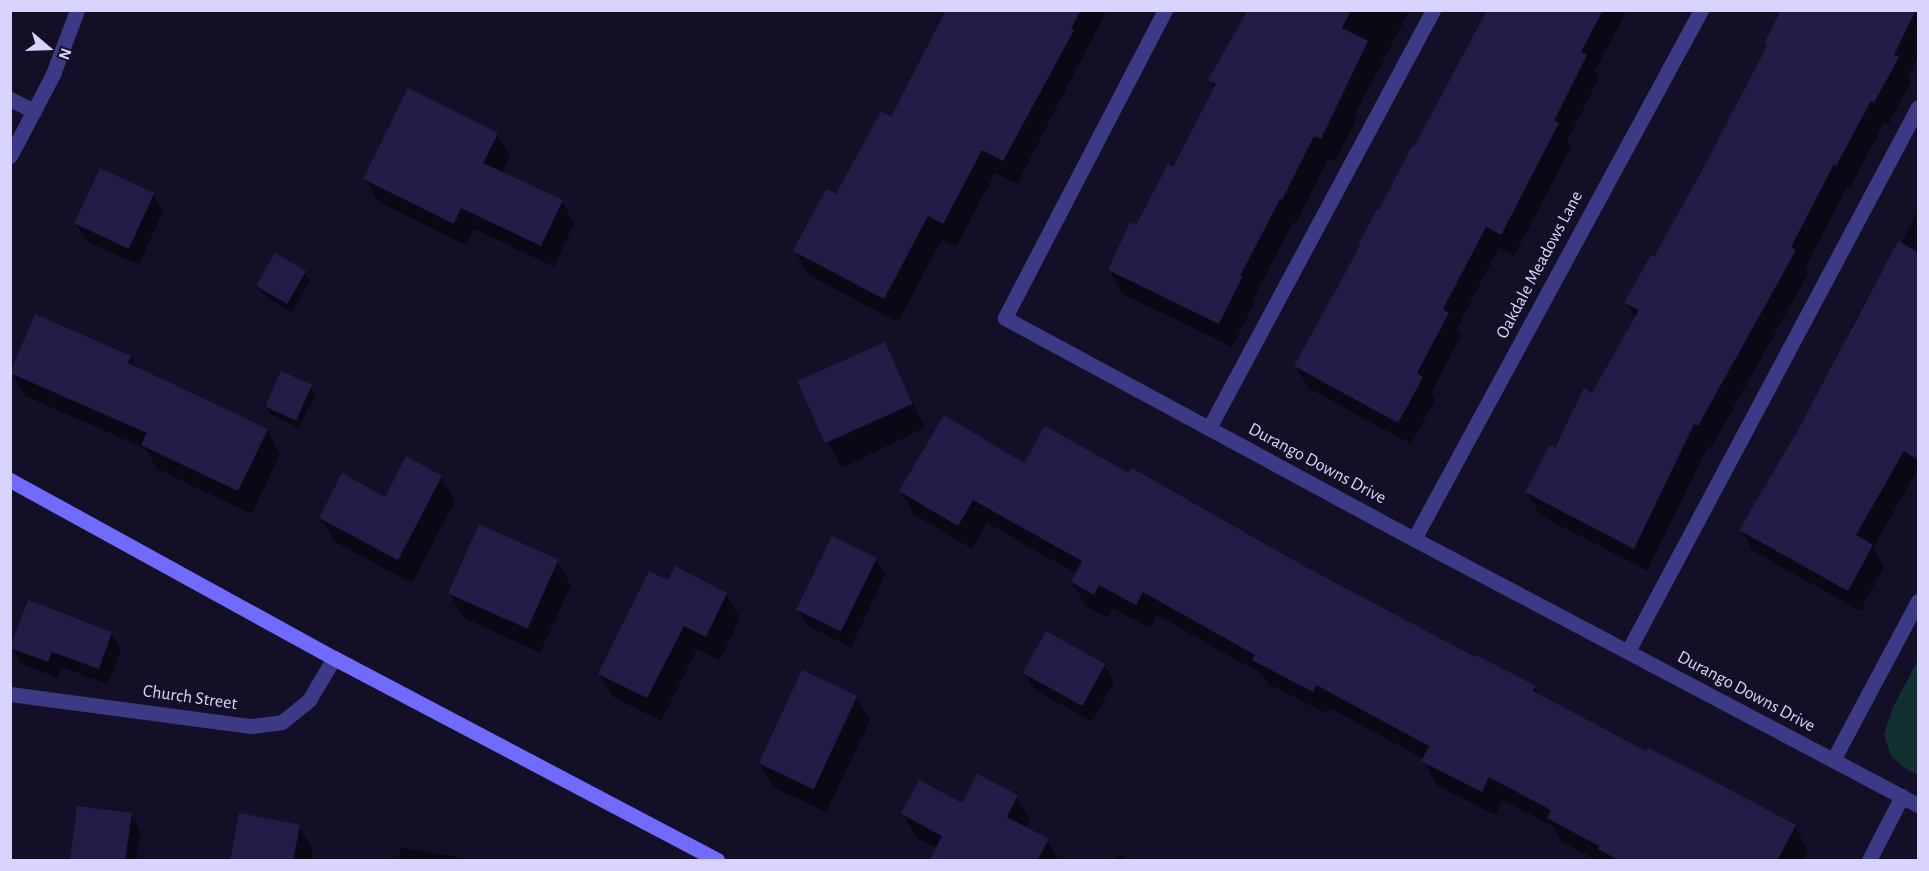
<!DOCTYPE html>
<style>
body{margin:0}
#map{position:relative;width:1929px;height:871px;overflow:hidden;background:#130f26;font-family:"Alegreya Sans",sans-serif}
div>[style]{position:absolute}
.green>*{inset:0;background:#12302f}
.shadow>*{inset:0;background:#0007;transform-origin:0 0}
.building>*{inset:0;background:#241b47;transform-origin:0 0}
.lane>*{height:15px;margin:-7.5px;padding:0 7.5px;transform-origin:7.5px;border-radius:7.5px;background:#3d3a85}
.street>*{height:15px;margin:-7.5px;padding:0 7.5px;transform-origin:7.5px;border-radius:7.5px;background:#3d3a85}
.secondary>*{height:15px;margin:-7.5px;padding:0 7.5px;transform-origin:7.5px;border-radius:7.5px;background:#6f6bff}
span{translate:-50% -50%;white-space:nowrap;text-align:center;line-height:1.15;-webkit-text-stroke:4.5px #130f26;paint-order:stroke}
.street-label{font-size:18px;color:#d9d4ff}
.frame{position:absolute;inset:0;border:12px solid #d9d4ff;pointer-events:none}
.north{position:absolute;left:18px;top:18px;width:60px;height:60px;-webkit-text-stroke:4px #130f26;paint-order:stroke;rotate:109deg;font-size:16px;font-weight:700;line-height:24px;text-align:center;color:#d9d4ff}
.north::after{content:'';display:block;margin:auto;width:21px;height:27px;background:#d9d4ff;clip-path:polygon(50% 0,100% 100%,50% 72%,0 100%)}
</style>
<div id="map">
<div class="green">
<div style="clip-path:polygon(1918px 660px,1918px 775px,1903px 767px,1891px 756px,1884px 734px,1893px 707px)"></div>
</div>
<div class="shadow">
<div style="clip-path:polygon(948px 10px,1107px 10px,1017px 184px,995px 173px,956px 247px,942px 239px,898px 322px,808px 275px,795px 251px,892px 119px)"></div>
<div style="clip-path:polygon(1249px 10px,1410px 10px,1355px 114px,1358px 117px,1334px 162px,1328px 159px,1296px 223px,1293px 222px,1253px 299px,1255px 302px,1232px 347px,1123px 294px,1109px 270px,1174px 169px,1215px 88px,1210px 80px)"></div>
<div style="clip-path:polygon(1488px 10px,1627px 10px,1595px 71px,1599px 78px,1567px 141px,1571px 147px,1514px 256px,1499px 248px,1457px 328px,1461px 336px,1431px 393px,1435px 400px,1411px 444px,1308px 388px,1296px 366px)"></div>
<div style="clip-path:polygon(1783px 10px,1918px 10px,1918px 56px,1908px 76px,1911px 81px,1888px 125px,1884px 123px,1850px 188px,1847px 187px,1805px 268px,1808px 274px,1711px 448px,1708px 446px,1647px 571px,1540px 515px,1527px 492px,1593px 395px,1636px 319px,1626px 303px,1655px 259px,1767px 48px,1765px 44px)"></div>
<div style="clip-path:polygon(497px 134px,510px 156px,501px 173px,562px 201px,574px 224px,554px 267px,474px 229px,466px 245px,378px 201px,365px 179px)"></div>
<div style="clip-path:polygon(153px 194px,163px 211px,139px 265px,86px 241px,76px 224px)"></div>
<div style="clip-path:polygon(1918px 210px,1918px 473px,1916px 472px,1873px 548px,1884px 567px,1860px 611px,1753px 551px,1741px 530px,1848px 342px,1846px 338px,1870px 292px,1898px 243px,1901px 244px)"></div>
<div style="clip-path:polygon(275px 255px,305px 273px,310px 281px,292px 312px,262px 294px,257px 286px)"></div>
<div style="left:884px;top:344px;width:93px;height:93px;rotate:64deg"></div>
<div style="clip-path:polygon(130px 357px,137px 369px,267px 430px,280px 454px,252px 514px,157px 469px,146px 449px,25px 396px,11px 372px)"></div>
<div style="clip-path:polygon(311px 387px,315px 395px,299px 428px,270px 414px,265px 406px)"></div>
<div style="clip-path:polygon(1025px 465px,1302px 566px,1475px 659px,1535px 687px,1540px 696px,1647px 753px,1795px 827px,1808px 850px,1803px 860px,1597px 860px,1562px 842px,1554px 827px,1503px 800px,1495px 815px,1436px 785px,1424px 759px,1330px 708px,1327px 714px,1268px 684px,1262px 674px,1157px 615px,1150px 628px,1113px 608px,1108px 618px,1086px 606px,1072px 582px,1077px 574px,987px 523px,972px 549px,915px 515px,901px 491px)"></div>
<div style="clip-path:polygon(441px 477px,455px 501px,412px 583px,335px 542px,321px 518px,386px 499px)"></div>
<div style="clip-path:polygon(876px 559px,885px 575px,851px 647px,808px 626px,798px 610px)"></div>
<div style="clip-path:polygon(557px 562px,571px 585px,540px 653px,463px 617px,449px 593px)"></div>
<div style="clip-path:polygon(669px 582px,726px 594px,740px 618px,720px 660px,697px 649px,661px 721px,613px 697px,599px 674px)"></div>
<div style="clip-path:polygon(111px 633px,121px 650px,108px 684px,61px 667px,58px 678px,21px 664px,12px 648px)"></div>
<div style="clip-path:polygon(1105px 666px,1114px 682px,1092px 722px,1034px 689px,1024px 672px)"></div>
<div style="clip-path:polygon(856px 697px,870px 721px,826px 812px,773px 787px,759px 763px)"></div>
<div style="clip-path:polygon(1017px 797px,1030px 820px,1026px 829px,1047px 840px,1059px 860px,934px 860px,937px 848px,917px 838px,903px 814px)"></div>
<div style="clip-path:polygon(131px 815px,140px 831px,136px 860px,72px 860px)"></div>
<div style="clip-path:polygon(299px 826px,313px 850px,311px 860px,231px 860px)"></div>
<div style="clip-path:polygon(401px 847px,463px 858px,465px 860px,398px 860px)"></div>
<div style="clip-path:polygon(1119px 854px,1129px 860px,1115px 860px)"></div>
</div>
<div class="building">
<div style="clip-path:polygon(946px 10px,1081px 10px,1071px 28px,1074px 30px,1003px 161px,982px 150px,943px 224px,928px 216px,884px 299px,793px 251px,826px 189px,836px 194px,881px 111px,891px 117px)"></div>
<div style="clip-path:polygon(1248px 10px,1351px 10px,1342px 28px,1368px 41px,1321px 139px,1314px 136px,1282px 200px,1280px 199px,1240px 276px,1242px 277px,1219px 324px,1108px 270px,1130px 222px,1136px 225px,1168px 164px,1173px 167px,1216px 84px,1208px 80px)"></div>
<div style="clip-path:polygon(1487px 10px,1603px 10px,1581px 52px,1587px 55px,1554px 121px,1559px 123px,1501px 235px,1486px 227px,1443px 309px,1449px 313px,1417px 373px,1423px 377px,1398px 423px,1294px 366px,1360px 246px,1358px 245px,1377px 209px,1379px 210px,1412px 146px,1414px 147px)"></div>
<div style="clip-path:polygon(1781px 10px,1916px 10px,1894px 55px,1899px 57px,1874px 103px,1871px 101px,1836px 166px,1834px 164px,1791px 247px,1796px 250px,1698px 426px,1694px 424px,1634px 549px,1525px 492px,1550px 445px,1555px 448px,1584px 388px,1592px 393px,1639px 310px,1624px 303px,1651px 255px,1654px 257px,1699px 176px,1767px 46px,1764px 44px)"></div>
<div style="clip-path:polygon(408px 88px,498px 133px,483px 163px,563px 200px,541px 246px,461px 208px,454px 224px,363px 179px)"></div>
<div style="left:100px;top:168px;width:60px;height:61px;rotate:25deg"></div>
<div style="clip-path:polygon(1898px 241px,1918px 252px,1918px 460px,1904px 451px,1856px 535px,1873px 545px,1848px 591px,1739px 530px,1797px 432px)"></div>
<div style="left:275px;top:253px;width:36px;height:38px;rotate:30deg"></div>
<div style="clip-path:polygon(35px 314px,131px 356px,128px 363px,268px 429px,238px 491px,141px 445px,147px 433px,10px 373px)"></div>
<div style="left:885px;top:342px;width:68px;height:96px;rotate:66deg"></div>
<div style="left:281px;top:371px;width:34px;height:39px;rotate:24deg"></div>
<div style="clip-path:polygon(944px 415px,1024px 463px,1045px 426px,1129px 473px,1132px 468px,1302px 565px,1475px 657px,1476px 655px,1536px 686px,1533px 691px,1646px 751px,1648px 748px,1708px 778px,1796px 825px,1777px 861px,1620px 861px,1598px 849px,1599px 846px,1547px 818px,1551px 810px,1489px 777px,1482px 792px,1421px 761px,1429px 746px,1316px 685px,1313px 692px,1252px 660px,1255px 655px,1143px 592px,1136px 605px,1099px 585px,1094px 595px,1071px 582px,1082px 561px,973px 500px,958px 526px,899px 491px)"></div>
<div style="clip-path:polygon(406px 456px,442px 476px,398px 560px,319px 518px,342px 473px,385px 497px)"></div>
<div style="left:479px;top:524px;width:87px;height:76px;rotate:24deg"></div>
<div style="left:832px;top:536px;width:50px;height:82px;rotate:26deg"></div>
<div style="clip-path:polygon(675px 566px,727px 593px,706px 637px,684px 626px,647px 698px,598px 674px,649px 571px,668px 580px)"></div>
<div style="clip-path:polygon(28px 600px,112px 632px,99px 669px,52px 652px,48px 662px,10px 648px)"></div>
<div style="left:1046px;top:631px;width:68px;height:48px;rotate:29deg"></div>
<div style="left:802px;top:670px;width:61px;height:103px;rotate:25deg"></div>
<div style="clip-path:polygon(977px 774px,1018px 795px,1007px 817px,1049px 839px,1037px 861px,929px 861px,942px 836px,901px 814px,919px 780px,962px 803px)"></div>
<div style="clip-path:polygon(77px 806px,132px 813px,125px 861px,70px 861px)"></div>
<div style="clip-path:polygon(239px 813px,300px 825px,293px 861px,230px 861px)"></div>
</div>
<div class="lane">
<div style="left:10px;top:99px;width:27px;rotate:27deg"></div>
<div style="left:1209px;top:428px;width:474px;rotate:-61.8deg"></div>
<div style="left:1628px;top:651px;width:616px;rotate:-61.94deg"></div>
<div style="left:1869px;top:860px;width:72px;rotate:-62.7deg"></div>
</div>
<div class="street">
<div style="left:1165px;top:10px;width:347px;rotate:117.5deg"></div>
<div style="left:1005px;top:318px;width:465px;rotate:28.4deg"></div>
<div style="left:1414px;top:539px;width:570px;rotate:27.82deg"></div>
<div style="left:10px;top:156px;width:93px;rotate:-62.3deg"></div>
<div style="left:53px;top:74px;width:68px;rotate:-69.4deg"></div>
<div style="left:1414px;top:539px;width:602px;rotate:-61.52deg"></div>
<div style="left:10px;top:694px;width:243px;rotate:7.6deg"></div>
<div style="left:251px;top:726px;width:31px;rotate:-7deg"></div>
<div style="left:282px;top:722px;width:35px;rotate:-39deg"></div>
<div style="left:309px;top:700px;width:49px;rotate:-59.2deg"></div>
<div style="left:1833px;top:760px;width:180px;rotate:-61.9deg"></div>
</div>
<div class="secondary">
<div style="left:10px;top:480px;width:370px;rotate:28.8deg"></div>
<div style="left:334px;top:658px;width:433px;rotate:27.8deg"></div>
</div>
<div class="street-label">
<span style="left:1540px;top:265px;rotate:-62deg">Oakdale Meadows Lane</span>
<span style="left:1317px;top:464px;rotate:28deg">Durango Downs Drive</span>
<span style="left:1746px;top:692px;rotate:28deg">Durango Downs Drive</span>
<span style="left:190px;top:698px;rotate:8deg">Church Street</span>
</div>
<div class="frame"></div>
<div class="north">N</div>
</div>
